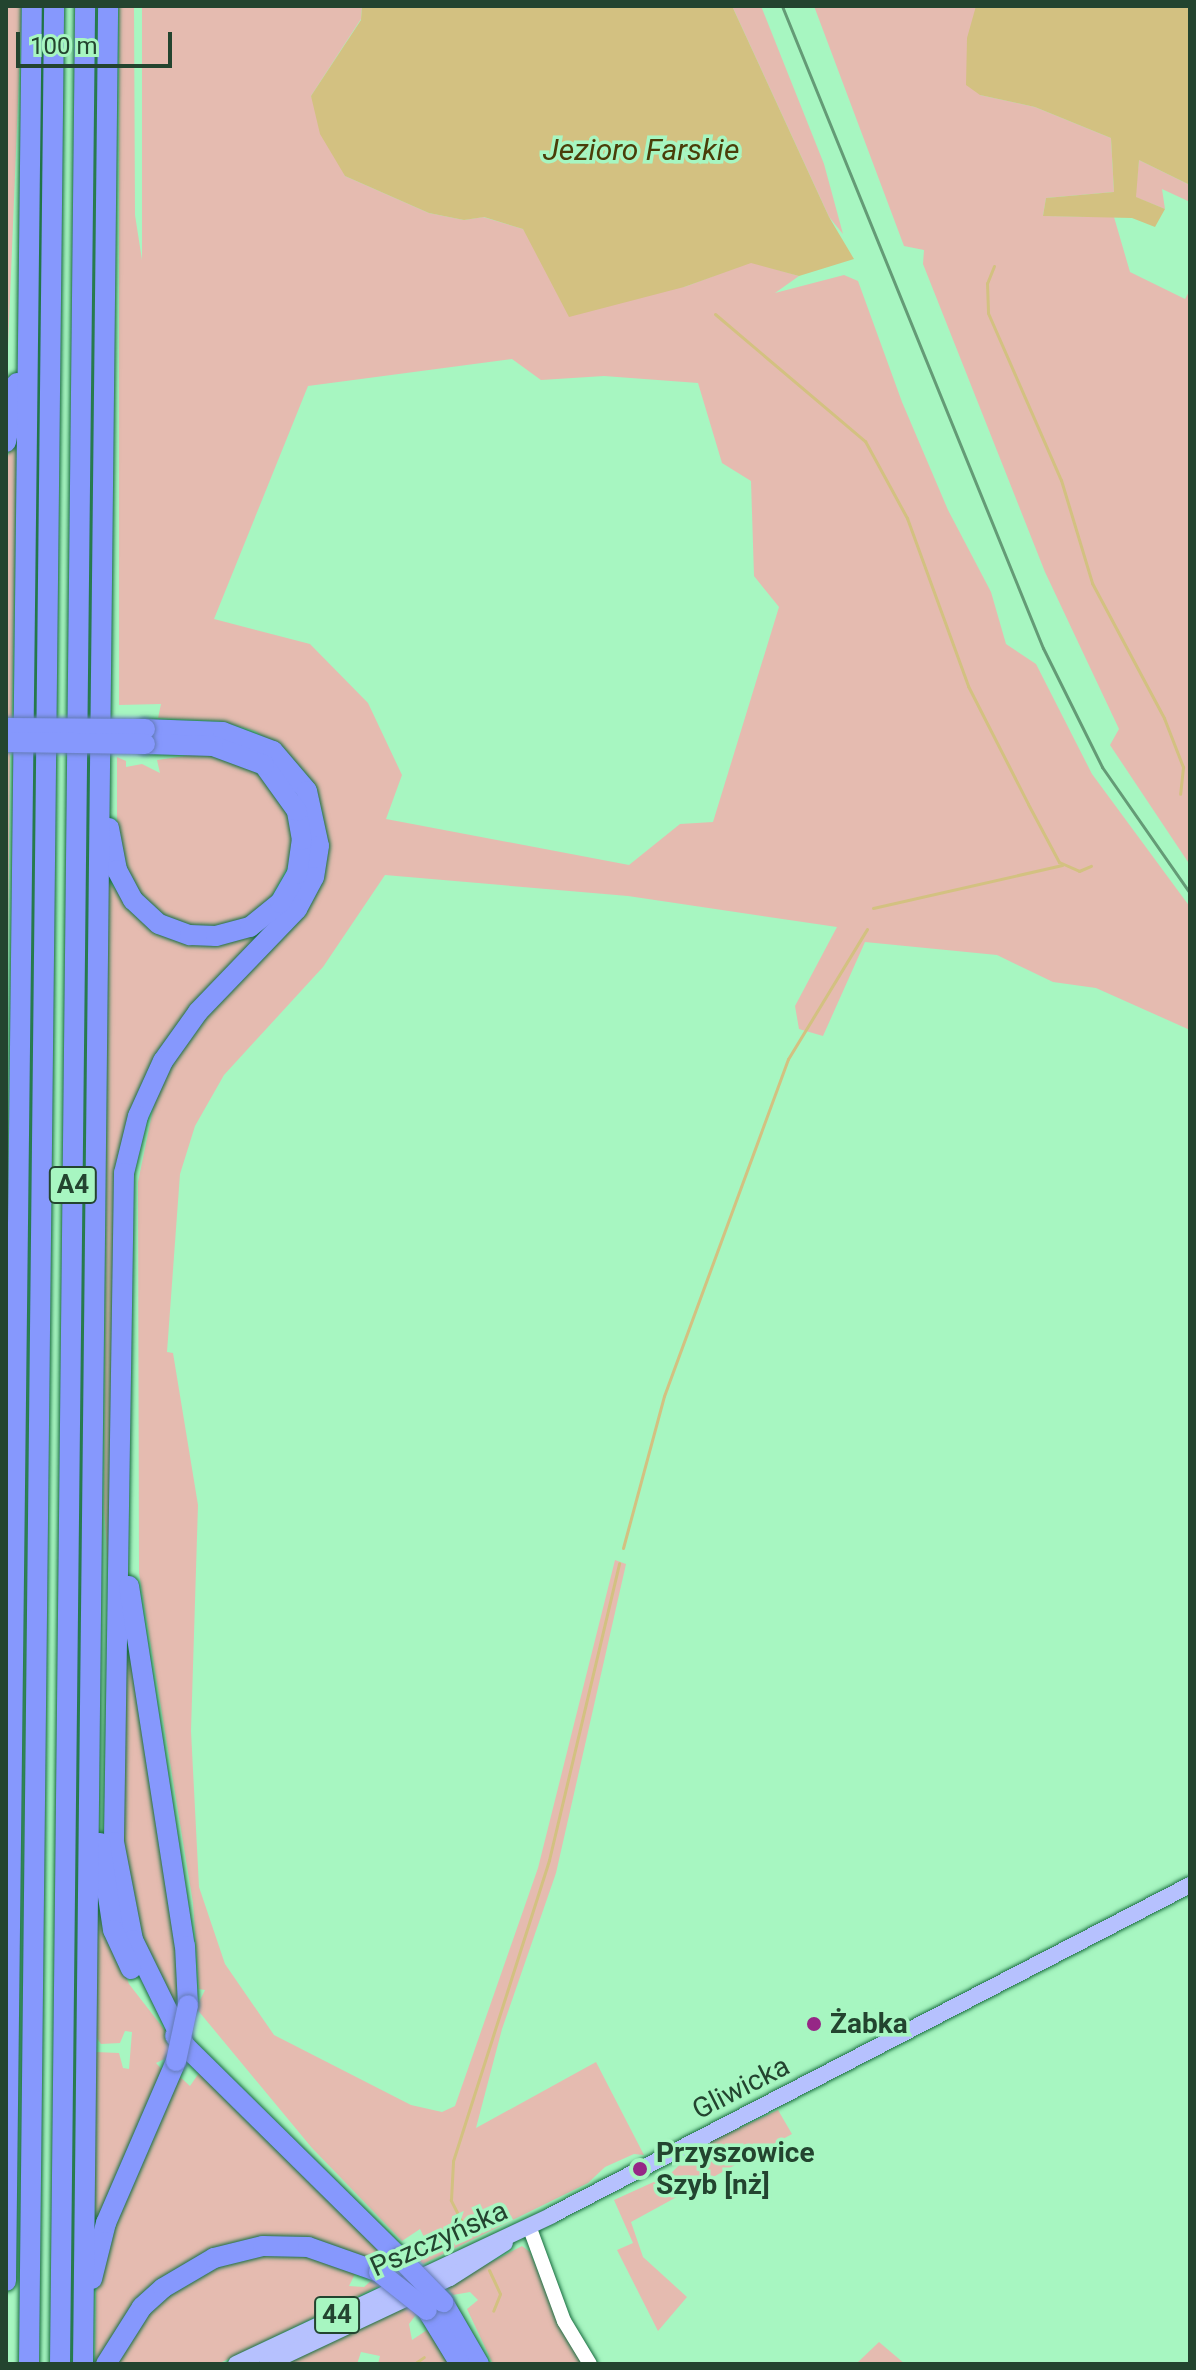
<!DOCTYPE html>
<meta charset="utf-8">
<style>
body{margin:0}
#map{position:relative;width:1196px;height:2370px;overflow:hidden;background:#a7f6c1;font-family:Roboto,sans-serif}
div>[style]{position:absolute}
.green>*{inset:0;background:#e5bbb0}
.water>*{inset:0;background:#d3c181}
.stream>*{height:3px;margin:-1.5px;padding:0 1.5px;transform-origin:1.5px;border-radius:1.5px;background:#d3c181}
.roads{filter:drop-shadow(0 0 2px #186c3f) drop-shadow(0 0 2px #186c3f)}
.minor>*{height:14px;margin:-7px;padding:0 7px;transform-origin:7px;border-radius:7px;background:#fff}
.major>*{height:16px;margin:-8px;padding:0 8px;transform-origin:8px;border-radius:8px;background:#b6c1fe}
.highway>*{height:20px;margin:-10px;padding:0 10px;transform-origin:10px;border-radius:10px;background:#8698fd}
.rail>*{height:3px;margin:-1.5px;padding:0 1.5px;transform-origin:1.5px;border-radius:1.5px;background:#649b76}
.bridges{filter:drop-shadow(0 0 2px #637bb5) drop-shadow(0 0 2px #637bb5)}
.highway-bridge>*{height:20px;margin:-10px;padding:0 10px;transform-origin:10px;border-radius:10px;background:#8698fd}
.dots>*{width:22px;height:22px;translate:-50% -50%;box-sizing:border-box;border:4px solid #a7f6c1;border-radius:50%}
span{translate:-50% -50%;white-space:nowrap;text-align:center;line-height:1.15;-webkit-text-stroke:7px #a7f6c1;paint-order:stroke}
.shield-label span{padding:2px 6px;background:#a7f6c1;border:2px solid;border-radius:6px;-webkit-text-stroke-width:0}
.shield-label{font-size:26px;color:#23442f;font-weight:700}
.poi-label{font-size:28px;color:#23442f;font-weight:700}
.left{translate:0 -50%;text-align:left}
.street-label{font-size:28px;color:#23442f}
.water-label{font-size:30px;color:#4a3d09;font-style:italic}
.frame{position:absolute;inset:0;border:8px solid #23442f;pointer-events:none}
.scale{position:absolute;left:16px;top:32px;width:156px;height:36px;box-sizing:border-box;border:4px solid #23442f;border-top:0;padding-left:10px;font-size:24px;line-height:28px;white-space:nowrap;color:#23442f;-webkit-text-stroke:6px #a7f6c1;paint-order:stroke}
</style>
<div id="map">
<div class="green">
<div style="clip-path:polygon(6px 6px,21px 6px,21px 28px,6px 396px)"></div>
<div style="clip-path:polygon(evenodd,119px 6px,134px 6px,135px 215px,142px 260px,142px 6px,362px 6px,361px 19px,311px 96px,345px 176px,429px 213px,464px 220px,483px 217px,523px 229px,545px 263px,684px 287px,751px 262px,799px 276px,775px 293px,844px 275px,858px 281px,902px 402px,948px 510px,991px 592px,1006px 644px,1036px 664px,1092px 774px,1190px 907px,1190px 1030px,1096px 988px,1053px 982px,997px 955px,865px 942px,823px 1036px,799px 1029px,795px 1006px,837px 927px,628px 896px,385px 875px,323px 967px,224px 1075px,195px 1126px,180px 1174px,167px 1352px,173px 1353px,198px 1505px,191px 1731px,199px 1887px,225px 1964px,274px 2035px,411px 2105px,442px 2112px,455px 2106px,538px 1868px,615px 1560px,626px 1564px,556px 1873px,502px 2029px,476px 2128px,596px 2062px,644px 2155px,634px 2154px,605px 2167px,588px 2183px,423px 2264px,416px 2257px,425px 2239px,420px 2229px,402px 2241px,312px 2148px,196px 2008px,205px 1990px,199px 1989px,193px 1903px,139px 1573px,138px 1182px,157px 1090px,186px 1038px,327px 843px,322px 810px,307px 775px,285px 751px,255px 731px,220px 721px,158px 718px,161px 704px,119px 705px,119px 6px,512px 359px,541px 380px,604px 376px,698px 383px,722px 463px,751px 481px,754px 576px,779px 607px,713px 822px,680px 824px,629px 865px,386px 819px,402px 775px,368px 703px,310px 644px,214px 619px,308px 386px,512px 359px)"></div>
<div style="clip-path:polygon(732px 6px,761px 6px,824px 164px,843px 234px,829px 217px)"></div>
<div style="clip-path:polygon(814px 6px,976px 6px,980px 95px,1035px 107px,1111px 138px,1114px 192px,1046px 198px,1043px 216px,1114px 217px,1130px 272px,1185px 299px,1190px 290px,1190px 865px,1110px 745px,1119px 729px,1045px 572px,923px 264px,924px 250px,904px 246px)"></div>
<div style="clip-path:polygon(1139px 160px,1190px 185px,1190px 202px,1162px 189px,1165px 209px,1135px 197px)"></div>
<div style="clip-path:polygon(17px 430px,12px 718px,6px 717px,6px 462px)"></div>
<div style="clip-path:polygon(188px 751px,220px 753px,256px 769px,276px 786px,293px 828px,292px 858px,269px 901px,248px 918px,202px 930px,157px 913px,128px 881px,117px 828px,117px 757px,126px 761px,126px 767px,142px 764px,160px 773px,157px 760px,185px 756px)"></div>
<div style="clip-path:polygon(6px 753px,10px 753px,6px 1172px)"></div>
<div style="clip-path:polygon(108px 880px,138px 918px,156px 932px,271px 922px,138px 1100px,109px 1585px,104px 1506px)"></div>
<div style="clip-path:polygon(125px 1605px,180px 1951px,178px 2017px,151px 1968px,122px 1868px)"></div>
<div style="clip-path:polygon(96px 1893px,129px 1984px,174px 2042px,171px 2056px,156px 2063px,166px 2074px,95px 2235px,95px 2052px,119px 2053px,123px 2068px,129px 2069px,132px 2032px,125px 2031px,120px 2043px,101px 2044px,96px 2037px)"></div>
<div style="clip-path:polygon(199px 2073px,384px 2253px,373px 2261px,286px 2239px,170px 2275px,102px 2364px,95px 2364px,96px 2292px,119px 2210px,178px 2075px,190px 2086px)"></div>
<div style="clip-path:polygon(778px 2110px,792px 2134px,631px 2222px,643px 2257px,687px 2297px,658px 2331px,617px 2250px,633px 2243px,614px 2200px,669px 2175px,697px 2148px)"></div>
<div style="clip-path:polygon(522px 2246px,530px 2252px,560px 2326px,584px 2364px,493px 2364px,467px 2309px,478px 2300px,470px 2292px,453px 2295px,445px 2286px)"></div>
<div style="clip-path:polygon(247px 2254px,313px 2255px,357px 2270px,349px 2286px,364px 2287px,374px 2278px,383px 2284px,218px 2364px,114px 2364px,139px 2321px,191px 2277px)"></div>
<div style="clip-path:polygon(408px 2303px,418px 2312px,409px 2324px,412px 2340px,430px 2328px,452px 2364px,378px 2364px,380px 2356px,361px 2352px,357px 2364px,286px 2364px)"></div>
<div style="clip-path:polygon(879px 2342px,905px 2364px,856px 2364px)"></div>
</div>
<div class="water">
<div style="clip-path:polygon(362px 6px,732px 6px,829px 217px,854px 259px,799px 276px,751px 263px,684px 287px,569px 317px,523px 229px,484px 217px,464px 220px,429px 213px,345px 176px,320px 134px,311px 96px,361px 20px)"></div>
<div style="clip-path:polygon(976px 6px,1190px 6px,1190px 185px,1139px 160px,1136px 197px,1165px 209px,1155px 227px,1132px 218px,1043px 216px,1046px 198px,1114px 192px,1111px 138px,1035px 107px,980px 95px,966px 85px,967px 38px)"></div>
</div>
<div class="stream">
<div style="left:994px;top:266px;width:18px;rotate:112deg"></div>
<div style="left:987px;top:283px;width:30px;rotate:88deg"></div>
<div style="left:988px;top:313px;width:182px;rotate:66.4deg"></div>
<div style="left:1061px;top:480px;width:108px;rotate:73.2deg"></div>
<div style="left:1092px;top:583px;width:153px;rotate:61.9deg"></div>
<div style="left:1164px;top:718px;width:53px;rotate:68.8deg"></div>
<div style="left:1183px;top:767px;width:27px;rotate:96deg"></div>
<div style="left:715px;top:314px;width:197px;rotate:40.3deg"></div>
<div style="left:865px;top:441px;width:88px;rotate:61.4deg"></div>
<div style="left:907px;top:518px;width:179px;rotate:70deg"></div>
<div style="left:968px;top:686px;width:132px;rotate:63deg"></div>
<div style="left:1028px;top:804px;width:66px;rotate:61.9deg"></div>
<div style="left:1059px;top:862px;width:22px;rotate:24deg"></div>
<div style="left:1079px;top:871px;width:13px;rotate:-23deg"></div>
<div style="left:873px;top:908px;width:194px;rotate:-12.8deg"></div>
<div style="left:623px;top:1548px;width:157px;rotate:-74.9deg"></div>
<div style="left:664px;top:1396px;width:359px;rotate:-69.8deg"></div>
<div style="left:788px;top:1059px;width:152px;rotate:-58.7deg"></div>
<div style="left:467px;top:2232px;width:36px;rotate:-117deg"></div>
<div style="left:451px;top:2200px;width:39px;rotate:-87deg"></div>
<div style="left:453px;top:2161px;width:316px;rotate:-72.3deg"></div>
<div style="left:549px;top:1860px;width:305px;rotate:-76.7deg"></div>
<div style="left:489px;top:2270px;width:26px;rotate:65deg"></div>
<div style="left:500px;top:2294px;width:18px;rotate:112deg"></div>
<div style="left:414px;top:2364px;width:12px;rotate:-35deg"></div>
</div>
<div class="roads">
<div class="minor">
<div style="left:529px;top:2226px;width:101px;rotate:69.8deg"></div>
<div style="left:564px;top:2321px;width:50px;rotate:58.8deg"></div>
</div>
<div class="major">
<div style="left:236px;top:2364px;width:349px;rotate:-25.2deg"></div>
<div style="left:552px;top:2215px;width:718px;rotate:-27.35deg"></div>
<div style="left:267px;top:2364px;width:202px;rotate:-25.2deg"></div>
<div style="left:450px;top:2278px;width:65px;rotate:-32.5deg"></div>
</div>
<div class="highway">
<div style="left:6px;top:442px;width:60px;rotate:-79.4deg"></div>
<div style="left:145px;top:729px;width:78px;rotate:2.2deg"></div>
<div style="left:223px;top:732px;width:53px;rotate:20.8deg"></div>
<div style="left:273px;top:751px;width:52px;rotate:49.6deg"></div>
<div style="left:307px;top:791px;width:56px;rotate:77.7deg"></div>
<div style="left:319px;top:846px;width:31px;rotate:99deg"></div>
<div style="left:314px;top:877px;width:36px;rotate:118deg"></div>
<div style="left:297px;top:909px;width:143px;rotate:133.9deg"></div>
<div style="left:198px;top:1012px;width:60px;rotate:125.5deg"></div>
<div style="left:163px;top:1061px;width:60px;rotate:114.4deg"></div>
<div style="left:138px;top:1116px;width:59px;rotate:103.8deg"></div>
<div style="left:124px;top:1173px;width:669px;rotate:90.86deg"></div>
<div style="left:114px;top:1842px;width:100px;rotate:79deg"></div>
<div style="left:133px;top:1940px;width:118px;rotate:63.9deg"></div>
<div style="left:109px;top:828px;width:43px;rotate:79.2deg"></div>
<div style="left:117px;top:870px;width:34px;rotate:62deg"></div>
<div style="left:133px;top:900px;width:35px;rotate:43deg"></div>
<div style="left:159px;top:924px;width:33px;rotate:20deg"></div>
<div style="left:190px;top:935px;width:26px;rotate:2deg"></div>
<div style="left:216px;top:936px;width:35px;rotate:-15deg"></div>
<div style="left:250px;top:927px;width:38px;rotate:-39deg"></div>
<div style="left:280px;top:903px;width:34px;rotate:-60deg"></div>
<div style="left:297px;top:874px;width:34px;rotate:-82deg"></div>
<div style="left:302px;top:840px;width:29px;rotate:-100deg"></div>
<div style="left:297px;top:811px;width:57px;rotate:-125.7deg"></div>
<div style="left:264px;top:765px;width:54px;rotate:-159.6deg"></div>
<div style="left:213px;top:746px;width:68px;rotate:-178.3deg"></div>
<div style="left:129px;top:1586px;width:364px;rotate:81.2deg"></div>
<div style="left:185px;top:1946px;width:59px;rotate:87.1deg"></div>
<div style="left:100px;top:1843px;width:88px;rotate:81.5deg"></div>
<div style="left:113px;top:1930px;width:43px;rotate:65.2deg"></div>
<div style="left:175px;top:2036px;width:316px;rotate:44.6deg"></div>
<div style="left:92px;top:2279px;width:58px;rotate:-76deg"></div>
<div style="left:106px;top:2223px;width:176px;rotate:-66.6deg"></div>
<div style="left:6px;top:2281px;width:2275px;rotate:-89.35deg"></div>
<div style="left:443px;top:2302px;width:72px;rotate:59.9deg"></div>
<div style="left:427px;top:2310px;width:63px;rotate:58.6deg"></div>
<div style="left:29px;top:2364px;width:2358px;rotate:-89.39deg"></div>
<div style="left:60px;top:2364px;width:2358px;rotate:-89.39deg"></div>
<div style="left:83px;top:2364px;width:2358px;rotate:-89.39deg"></div>
<div style="left:106px;top:2364px;width:67px;rotate:-57.7deg"></div>
<div style="left:142px;top:2307px;width:28px;rotate:-42deg"></div>
<div style="left:163px;top:2288px;width:59px;rotate:-30.5deg"></div>
<div style="left:214px;top:2258px;width:50px;rotate:-13.8deg"></div>
<div style="left:263px;top:2246px;width:45px;rotate:1.3deg"></div>
<div style="left:308px;top:2247px;width:75px;rotate:19.4deg"></div>
</div>
</div>
<div class="rail">
<div style="left:782px;top:6px;width:693px;rotate:67.88deg"></div>
<div style="left:1043px;top:648px;width:133px;rotate:63.6deg"></div>
<div style="left:1102px;top:767px;width:154px;rotate:55.1deg"></div>
</div>
<div class="bridges">
<div class="highway-bridge">
<div style="left:6px;top:728px;width:139px;rotate:0.4deg"></div>
<div style="left:6px;top:742px;width:139px;rotate:0.8deg"></div>
<div style="left:176px;top:2061px;width:57px;rotate:-77.9deg"></div>
<div style="left:400px;top:2258px;width:62px;rotate:45.7deg"></div>
<div style="left:379px;top:2272px;width:61px;rotate:38.4deg"></div>
</div>
</div>
<div class="dots">
<div style="left:814px;top:2024px;background:#962786"></div>
<div style="left:640px;top:2169px;background:#962786"></div>
</div>
<div class="shield-label">
<span style="left:73px;top:1185px">A4</span>
<span style="left:337px;top:2315px">44</span>
</div>
<div class="poi-label">
<span class="left" style="left:830px;top:2024px">Żabka</span>
<span class="left" style="left:656px;top:2169px">Przyszowice<br>Szyb [nż]</span>
</div>
<div class="street-label">
<span style="left:741px;top:2088px;rotate:-27deg">Gliwicka</span>
<span style="left:439px;top:2239px;rotate:-24deg">Pszczyńska</span>
</div>
<div class="water-label">
<span style="left:641px;top:150px">Jezioro Farskie</span>
</div>
<div class="frame"></div>
<div class="scale">100 m</div>
</div>
